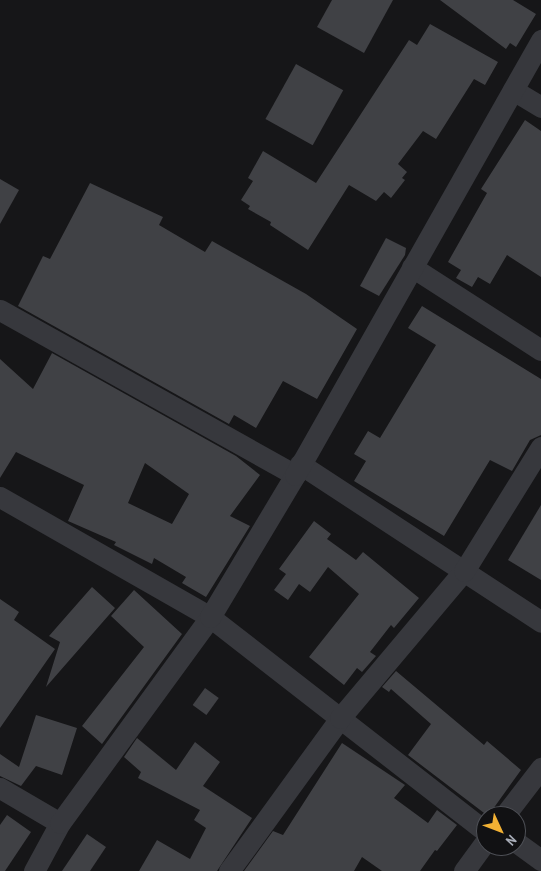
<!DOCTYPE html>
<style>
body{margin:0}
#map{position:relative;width:541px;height:871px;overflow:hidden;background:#161618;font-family:"Archivo Narrow",sans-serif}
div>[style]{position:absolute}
.building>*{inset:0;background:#404145;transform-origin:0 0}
.minor>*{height:21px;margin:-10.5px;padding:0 10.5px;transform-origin:10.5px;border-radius:10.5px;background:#37383d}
span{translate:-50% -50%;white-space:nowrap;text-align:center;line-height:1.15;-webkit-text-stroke:4.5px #111113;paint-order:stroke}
.north{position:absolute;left:476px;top:806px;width:50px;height:50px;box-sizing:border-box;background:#111113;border:1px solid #4d4f55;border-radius:50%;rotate:133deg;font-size:14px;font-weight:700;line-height:20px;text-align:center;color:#a8adb8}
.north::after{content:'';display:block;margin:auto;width:18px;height:22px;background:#f2b134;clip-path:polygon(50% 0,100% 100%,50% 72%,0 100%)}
</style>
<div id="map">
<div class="building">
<div style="clip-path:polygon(332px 0,393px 0,364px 53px,317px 27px)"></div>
<div style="clip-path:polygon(440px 0,513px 0,536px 14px,516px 47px,510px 43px,506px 49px)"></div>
<div style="clip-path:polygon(430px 24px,498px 62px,485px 85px,474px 79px,436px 139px,423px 131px,398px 164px,407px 172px,402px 178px,405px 180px,391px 198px,384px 192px,376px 201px,349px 185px,308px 250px,270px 225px,271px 222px,248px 209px,250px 206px,241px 200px,253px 181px,248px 178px,263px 151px,316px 183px,409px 40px,417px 45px)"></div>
<div style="left:296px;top:64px;width:54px;height:63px;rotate:29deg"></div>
<div style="clip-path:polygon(525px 120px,541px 131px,541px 277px,507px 255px,490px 284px,478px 277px,472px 287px,456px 278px,461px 270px,448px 262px,487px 193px,481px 189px)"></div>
<div style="clip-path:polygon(0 179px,19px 190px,0 224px)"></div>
<div style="clip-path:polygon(90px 183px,163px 217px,159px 225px,205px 252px,212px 241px,306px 294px,357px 329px,317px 399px,283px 381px,256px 428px,234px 415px,229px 424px,18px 306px,43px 256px,50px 259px)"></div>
<div style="clip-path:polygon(386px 238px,406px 248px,405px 255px,379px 296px,360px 286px)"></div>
<div style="clip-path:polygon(422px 306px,541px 379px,541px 435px,530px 440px,512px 471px,490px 460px,444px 536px,354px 481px,366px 461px,354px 454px,368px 431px,380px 438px,436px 345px,408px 328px)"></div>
<div style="clip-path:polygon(evenodd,52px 353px,236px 456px,260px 475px,230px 516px,250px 526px,206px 597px,182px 583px,186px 577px,154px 558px,152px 564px,114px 545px,116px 542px,68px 521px,84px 485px,16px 452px,0 478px,0 359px,33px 389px,52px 353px,145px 463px,189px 494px,172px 524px,128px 503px,145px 463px)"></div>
<div style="clip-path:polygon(541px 505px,541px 580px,508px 560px)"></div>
<div style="clip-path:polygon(314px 521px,331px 534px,327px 539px,356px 560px,363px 552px,419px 598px,394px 628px,391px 625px,370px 652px,376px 656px,362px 672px,357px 668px,344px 685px,309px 657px,359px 594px,328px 567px,310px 592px,299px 584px,288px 600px,274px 590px,286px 574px,279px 569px)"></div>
<div style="clip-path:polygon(92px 587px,115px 608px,46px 687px,60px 642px,49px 636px)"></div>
<div style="clip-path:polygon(134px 590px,182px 634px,102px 744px,82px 726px,144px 647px,111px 616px)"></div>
<div style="clip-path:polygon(0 599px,19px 612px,14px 620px,55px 649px,0 728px)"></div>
<div style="clip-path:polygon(396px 671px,484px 745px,487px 741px,521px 770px,488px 816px,408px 755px,431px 724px,391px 689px,389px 692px,382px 687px)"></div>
<div style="left:205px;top:688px;width:17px;height:21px;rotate:36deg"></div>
<div style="clip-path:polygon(36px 715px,77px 728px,62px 775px,36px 766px,21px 786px,0 776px,0 754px,19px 767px)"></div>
<div style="clip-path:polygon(137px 738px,176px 770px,195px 742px,220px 762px,203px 786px,252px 818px,217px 871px,139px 871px,157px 840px,190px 859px,206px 828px,194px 820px,200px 810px,138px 778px,141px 772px,124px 757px)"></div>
<div style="clip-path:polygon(342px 743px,405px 785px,394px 798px,428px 823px,437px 810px,457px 825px,437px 851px,435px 850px,420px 871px,382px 871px,362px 857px,354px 871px,244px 871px,273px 831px,283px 835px)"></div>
<div style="clip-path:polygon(7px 815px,31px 832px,5px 871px,0 871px,0 825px)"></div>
<div style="clip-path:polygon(87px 834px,106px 847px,90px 871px,62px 871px)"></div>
</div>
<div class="minor">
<div style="left:513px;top:90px;width:33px;rotate:31deg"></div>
<div style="left:412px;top:267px;width:153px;rotate:32.8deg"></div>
<div style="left:0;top:310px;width:338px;rotate:29.2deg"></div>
<div style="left:300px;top:464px;width:288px;rotate:33.2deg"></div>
<div style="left:0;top:497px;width:242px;rotate:29.7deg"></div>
<div style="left:210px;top:617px;width:350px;rotate:37.9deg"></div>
<div style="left:0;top:788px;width:69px;rotate:30.3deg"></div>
<div style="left:504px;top:816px;width:61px;rotate:-52.4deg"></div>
<div style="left:516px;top:842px;width:31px;rotate:36deg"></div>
<div style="left:34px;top:871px;width:55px;rotate:-61.6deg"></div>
<div style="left:60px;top:823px;width:255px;rotate:-53.9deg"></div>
<div style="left:210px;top:617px;width:165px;rotate:-59.1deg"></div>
<div style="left:295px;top:475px;width:500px;rotate:-60.5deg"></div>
<div style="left:229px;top:871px;width:189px;rotate:-54deg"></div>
<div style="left:340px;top:718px;width:192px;rotate:-49.9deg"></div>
<div style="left:464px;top:571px;width:146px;rotate:-58.2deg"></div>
<div style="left:464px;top:871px;width:37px;rotate:-54deg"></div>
</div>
<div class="north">N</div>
</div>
